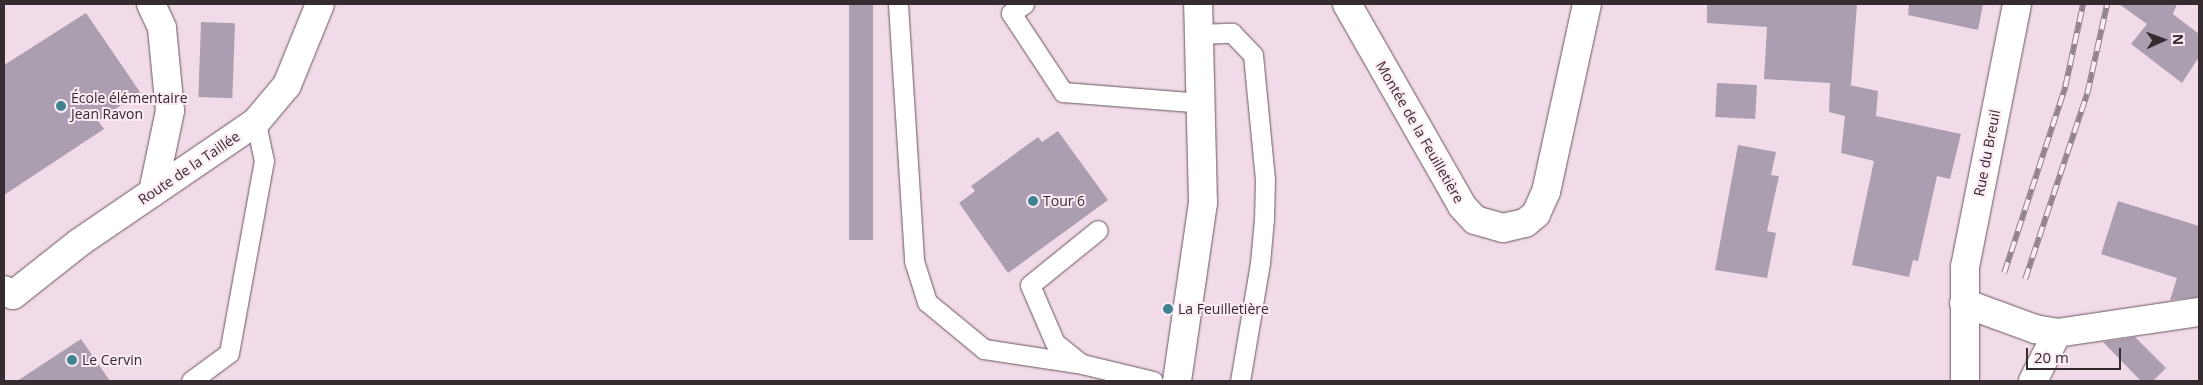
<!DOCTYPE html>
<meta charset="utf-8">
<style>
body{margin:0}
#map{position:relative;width:2203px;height:385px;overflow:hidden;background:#f2dbe8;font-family:"Open Sans",sans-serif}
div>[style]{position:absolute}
.building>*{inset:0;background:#ac9eb1;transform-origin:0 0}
.roads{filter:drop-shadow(0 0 1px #685560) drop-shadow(0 0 1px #685560)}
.service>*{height:19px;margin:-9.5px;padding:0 9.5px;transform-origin:9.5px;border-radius:9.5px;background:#fff}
.minor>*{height:28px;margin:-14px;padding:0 14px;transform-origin:14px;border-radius:14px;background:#fff}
.tertiary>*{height:28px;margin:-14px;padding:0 14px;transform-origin:14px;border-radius:14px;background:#fff}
.rail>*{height:5.5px;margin-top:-2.75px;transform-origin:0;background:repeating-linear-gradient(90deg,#fceaf4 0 11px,#92828b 0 22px);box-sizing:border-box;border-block:1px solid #92828b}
.dots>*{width:14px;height:14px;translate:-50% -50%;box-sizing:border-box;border:2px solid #fceaf4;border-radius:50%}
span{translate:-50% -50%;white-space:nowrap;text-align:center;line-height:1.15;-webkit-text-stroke:4px #fceaf4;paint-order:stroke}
.poi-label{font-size:14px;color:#352c31}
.left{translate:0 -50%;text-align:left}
.street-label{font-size:14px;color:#352c31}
.frame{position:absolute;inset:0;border:5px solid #352c31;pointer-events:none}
.north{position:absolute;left:2138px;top:15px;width:50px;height:50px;-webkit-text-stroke:4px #fceaf4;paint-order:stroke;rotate:88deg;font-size:14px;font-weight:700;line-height:20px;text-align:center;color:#352c31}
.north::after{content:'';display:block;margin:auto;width:18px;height:22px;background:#352c31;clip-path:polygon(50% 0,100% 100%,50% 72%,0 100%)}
.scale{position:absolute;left:2026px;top:348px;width:95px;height:22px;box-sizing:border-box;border:2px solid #352c31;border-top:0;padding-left:6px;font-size:15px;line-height:18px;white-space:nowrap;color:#352c31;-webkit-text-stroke:4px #fceaf4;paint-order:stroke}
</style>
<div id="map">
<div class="building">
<div style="left:849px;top:4px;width:24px;height:236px"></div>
<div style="clip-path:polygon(1707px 4px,1857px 4px,1851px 85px,1849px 85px,1878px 91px,1876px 116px,1961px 134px,1950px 179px,1937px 176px,1918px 261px,1913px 260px,1909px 277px,1852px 265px,1874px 161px,1841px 153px,1845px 116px,1829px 112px,1830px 83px,1764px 79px,1767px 27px,1707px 23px)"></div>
<div style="clip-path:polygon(1909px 4px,1983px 4px,1978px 30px,1908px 15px)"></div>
<div style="clip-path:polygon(2119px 4px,2177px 4px,2173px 14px,2199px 34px,2199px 57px,2182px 83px,2131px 44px,2147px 24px)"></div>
<div style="clip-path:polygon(86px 13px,140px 92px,98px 121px,104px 129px,4px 195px,4px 65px)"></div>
<div style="left:201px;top:22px;width:34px;height:75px;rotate:2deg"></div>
<div style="left:1717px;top:83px;width:40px;height:34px;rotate:3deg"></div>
<div style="clip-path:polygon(1058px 131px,1108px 200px,1008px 273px,959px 203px,975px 191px,971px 186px,1038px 137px,1042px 142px)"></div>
<div style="clip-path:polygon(1738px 145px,1776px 152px,1771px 175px,1779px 176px,1767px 231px,1776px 233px,1767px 278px,1715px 270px)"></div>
<div style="clip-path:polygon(2118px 201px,2199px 226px,2199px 297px,2170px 300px,2177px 278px,2101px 254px)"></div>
<div style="clip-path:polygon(2135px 337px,2166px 368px,2153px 381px,2141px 381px,2103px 342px)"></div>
<div style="clip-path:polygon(81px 339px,110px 381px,17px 381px)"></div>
</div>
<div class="roads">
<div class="service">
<div style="left:898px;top:4px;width:257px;rotate:86.4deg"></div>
<div style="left:914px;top:261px;width:43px;rotate:72.4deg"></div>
<div style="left:927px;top:302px;width:74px;rotate:39.5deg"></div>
<div style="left:984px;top:349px;width:99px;rotate:8.7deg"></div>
<div style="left:1082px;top:364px;width:73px;rotate:13.5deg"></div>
<div style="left:1024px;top:4px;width:16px;rotate:145deg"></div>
<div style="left:1011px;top:13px;width:95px;rotate:56.6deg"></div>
<div style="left:1063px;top:92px;width:139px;rotate:4.5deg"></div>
<div style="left:1197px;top:34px;width:35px;rotate:-2deg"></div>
<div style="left:1232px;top:33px;width:30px;rotate:46deg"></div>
<div style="left:1253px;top:55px;width:125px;rotate:84.5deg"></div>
<div style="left:1265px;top:179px;width:40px;rotate:91.4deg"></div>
<div style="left:1264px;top:219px;width:44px;rotate:95.2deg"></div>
<div style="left:1260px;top:263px;width:120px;rotate:99.6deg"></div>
<div style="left:1080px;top:363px;width:32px;rotate:-141deg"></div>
<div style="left:1055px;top:343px;width:63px;rotate:-113.3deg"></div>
<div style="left:1030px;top:285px;width:87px;rotate:-39deg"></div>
<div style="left:191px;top:381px;width:47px;rotate:-36.4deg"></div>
<div style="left:229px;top:353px;width:195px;rotate:-79.7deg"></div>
<div style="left:264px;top:161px;width:40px;rotate:-102deg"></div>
</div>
<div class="minor">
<div style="left:151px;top:4px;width:26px;rotate:65deg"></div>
<div style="left:162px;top:28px;width:83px;rotate:84.5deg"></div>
<div style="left:170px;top:111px;width:83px;rotate:101.9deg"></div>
<div style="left:1347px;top:4px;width:232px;rotate:60.3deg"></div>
<div style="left:1462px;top:206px;width:19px;rotate:47deg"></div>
<div style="left:1475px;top:220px;width:29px;rotate:16deg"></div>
<div style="left:1503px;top:228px;width:23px;rotate:-13deg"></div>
<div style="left:1525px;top:223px;width:14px;rotate:-39deg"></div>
<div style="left:1536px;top:214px;width:24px;rotate:-66deg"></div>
<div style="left:1546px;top:192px;width:192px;rotate:-77.7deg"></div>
<div style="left:1964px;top:303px;width:76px;rotate:20.1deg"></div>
<div style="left:2035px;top:329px;width:22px;rotate:10deg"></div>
<div style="left:2057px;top:333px;width:144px;rotate:-8.4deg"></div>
<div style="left:1177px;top:381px;width:180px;rotate:-81.7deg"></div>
<div style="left:1203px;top:203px;width:199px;rotate:-91.4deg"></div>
<div style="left:2033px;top:381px;width:54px;rotate:-63.4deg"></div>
</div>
<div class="tertiary">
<div style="left:4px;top:290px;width:10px;rotate:29deg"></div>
<div style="left:13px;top:295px;width:85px;rotate:-38.3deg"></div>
<div style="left:80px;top:242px;width:213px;rotate:-34.3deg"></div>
<div style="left:256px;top:122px;width:48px;rotate:-50deg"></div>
<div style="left:287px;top:85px;width:87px;rotate:-67.8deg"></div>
<div style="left:1965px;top:381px;width:114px;rotate:-90deg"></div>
<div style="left:1965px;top:267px;width:268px;rotate:-78.8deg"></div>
</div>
</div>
<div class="rail">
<div style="left:2004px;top:273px;width:196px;rotate:-71.8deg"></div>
<div style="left:2065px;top:87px;width:85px;rotate:-77.8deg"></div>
<div style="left:2025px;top:279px;width:195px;rotate:-71.5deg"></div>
<div style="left:2087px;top:94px;width:92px;rotate:-77.5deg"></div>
</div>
<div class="dots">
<div style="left:61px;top:106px;background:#3f8391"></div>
<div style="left:1033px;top:201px;background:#3f8391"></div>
<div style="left:1168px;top:309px;background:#3f8391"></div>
<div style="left:72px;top:360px;background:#3f8391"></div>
</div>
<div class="poi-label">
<span class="left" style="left:71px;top:106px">École élémentaire<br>Jean Ravon</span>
<span class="left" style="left:1043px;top:201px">Tour 6</span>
<span class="left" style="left:1178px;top:309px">La Feuilletière</span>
<span class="left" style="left:82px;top:360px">Le Cervin</span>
</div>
<div class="street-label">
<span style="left:1420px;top:132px;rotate:60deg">Montée de la Feuilletière</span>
<span style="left:1987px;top:153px;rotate:-79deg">Rue du Breuil</span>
<span style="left:189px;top:168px;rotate:-34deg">Route de la Taillée</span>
</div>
<div class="frame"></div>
<div class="north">N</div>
<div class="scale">20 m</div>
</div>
